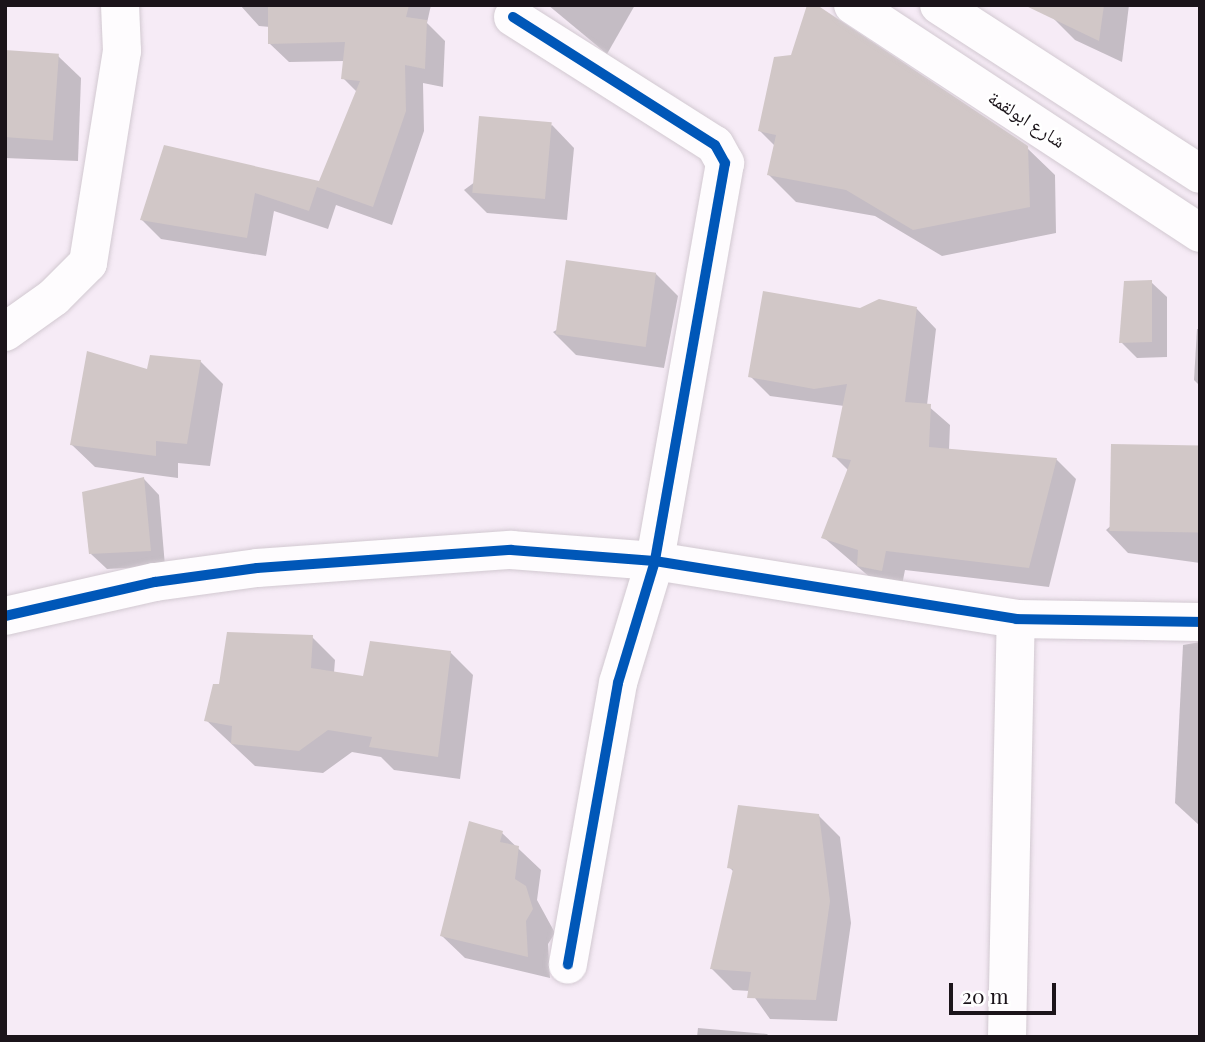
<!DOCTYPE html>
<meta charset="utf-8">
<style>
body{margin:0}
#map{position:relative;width:1205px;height:1042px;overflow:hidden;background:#f6ebf6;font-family:"Playfair Display","Noto Naskh Arabic",serif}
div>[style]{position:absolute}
.shadow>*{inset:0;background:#0003}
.building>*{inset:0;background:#d1c7c7;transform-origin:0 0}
.roads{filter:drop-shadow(0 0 2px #d2c9d1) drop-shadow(0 0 2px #d2c9d1)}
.minor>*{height:38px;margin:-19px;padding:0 19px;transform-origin:19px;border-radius:19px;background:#fefcfe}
.cycleway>*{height:10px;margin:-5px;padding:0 5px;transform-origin:5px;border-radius:5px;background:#0057b8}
span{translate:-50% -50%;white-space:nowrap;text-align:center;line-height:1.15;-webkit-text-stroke:5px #fff;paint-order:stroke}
.street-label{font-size:19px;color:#1b141a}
.frame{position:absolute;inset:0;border:7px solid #1b141a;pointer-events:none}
.scale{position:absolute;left:949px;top:983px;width:107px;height:32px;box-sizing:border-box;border:4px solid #1b141a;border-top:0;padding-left:9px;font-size:21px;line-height:24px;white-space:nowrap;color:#1b141a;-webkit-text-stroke:5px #fff;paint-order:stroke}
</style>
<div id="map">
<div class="shadow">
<div style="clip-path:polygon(240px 5px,431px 5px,427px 23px,445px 41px,443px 87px,423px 83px,424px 131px,392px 225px,336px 205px,328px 229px,274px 211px,266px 256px,161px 239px,142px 220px,165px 147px,321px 183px,357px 92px,343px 78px,345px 61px,289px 62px,269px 43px,270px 27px,259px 26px)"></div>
<div style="clip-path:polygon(548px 5px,635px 5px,607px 54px)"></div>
<div style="clip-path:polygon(1053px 5px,1129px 5px,1122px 62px,1075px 40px,1052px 17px)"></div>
<div style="clip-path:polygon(5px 52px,58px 56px,81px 78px,78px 161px,5px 158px)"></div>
<div style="clip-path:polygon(552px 125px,574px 148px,567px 220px,487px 213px,464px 190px)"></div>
<div style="clip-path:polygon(759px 130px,1027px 148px,1055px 175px,1056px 233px,942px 256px,875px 216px,796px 202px,769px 175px,775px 146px)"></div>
<div style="clip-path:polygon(655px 273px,678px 296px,664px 368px,576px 355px,553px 332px)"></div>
<div style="clip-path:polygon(1151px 282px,1167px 297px,1167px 357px,1137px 358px,1121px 342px)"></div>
<div style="clip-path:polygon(861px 309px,917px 309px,936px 329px,927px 405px,950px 425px,949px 450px,1056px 459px,1076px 479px,1049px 587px,905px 570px,901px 590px,879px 585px,823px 537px,849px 471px,834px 456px,844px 406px,770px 396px,750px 376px)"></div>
<div style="clip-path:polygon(1197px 329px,1200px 329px,1200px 386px,1194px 380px)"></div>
<div style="clip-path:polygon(200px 361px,223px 384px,210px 466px,178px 463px,178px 478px,95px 467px,72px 445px,149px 371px)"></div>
<div style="clip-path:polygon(1200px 448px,1200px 563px,1128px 553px,1106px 530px)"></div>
<div style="clip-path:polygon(144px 479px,159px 495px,165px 566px,107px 569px,91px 554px)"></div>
<div style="clip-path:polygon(312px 637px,335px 660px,334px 673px,364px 677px,450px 652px,473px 675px,460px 779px,394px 770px,381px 757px,352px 752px,323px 773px,255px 766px,206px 720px,221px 686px)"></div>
<div style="clip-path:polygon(1200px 642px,1200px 826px,1175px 803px,1183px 645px)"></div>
<div style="clip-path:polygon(819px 816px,840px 837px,851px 923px,837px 1021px,770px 1019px,750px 991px,733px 990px,712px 969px,734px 872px,729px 867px)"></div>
<div style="clip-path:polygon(502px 833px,541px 870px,537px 900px,555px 933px,548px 944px,550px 978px,465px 958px,442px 936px)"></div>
<div style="clip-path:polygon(698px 1028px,767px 1034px,770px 1037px,697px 1037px)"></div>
</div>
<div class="building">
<div style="clip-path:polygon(268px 5px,409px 5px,406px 17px,427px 20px,425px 69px,405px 65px,406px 111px,373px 207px,317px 187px,309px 211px,255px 193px,247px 238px,140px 220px,164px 145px,319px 181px,360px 81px,341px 79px,345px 42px,268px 44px)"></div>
<div style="clip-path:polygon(807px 5px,817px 5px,1028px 146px,1030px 207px,913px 230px,846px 190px,767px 175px,776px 135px,758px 131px,774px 57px,791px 55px)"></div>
<div style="clip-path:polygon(1024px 5px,1104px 5px,1099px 41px)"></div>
<div style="left:5px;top:50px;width:54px;height:87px;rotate:4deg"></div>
<div style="left:479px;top:116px;width:73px;height:77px;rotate:5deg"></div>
<div style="left:566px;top:260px;width:91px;height:75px;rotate:8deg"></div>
<div style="clip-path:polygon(1152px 280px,1152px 342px,1119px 343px,1124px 281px)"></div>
<div style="clip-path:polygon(763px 291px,860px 308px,879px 299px,917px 307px,905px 402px,931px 404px,929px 447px,1057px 458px,1029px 568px,886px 551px,882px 571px,857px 566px,858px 550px,821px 538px,851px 460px,832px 457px,847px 384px,814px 389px,748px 377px)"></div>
<div style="clip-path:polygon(87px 351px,147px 369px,150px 355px,201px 360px,187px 444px,156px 441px,156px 456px,70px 445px)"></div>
<div style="left:1111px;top:444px;width:89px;height:87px;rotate:1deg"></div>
<div style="clip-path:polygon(144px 477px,151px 551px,89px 554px,82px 492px)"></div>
<div style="clip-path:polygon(227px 632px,313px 635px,311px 668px,363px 676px,370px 641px,451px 651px,438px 757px,369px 747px,372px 737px,328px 730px,299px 751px,231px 744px,232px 726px,204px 721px,213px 684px,219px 684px)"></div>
<div style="clip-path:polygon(738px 805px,819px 814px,830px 901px,816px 1000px,747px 998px,751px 972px,710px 969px,733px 869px,727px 868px)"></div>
<div style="clip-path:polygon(469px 821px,503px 831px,500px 842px,519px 846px,515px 879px,526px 886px,533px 909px,526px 921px,528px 957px,440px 936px)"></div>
</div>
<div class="roads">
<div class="minor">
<div style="left:853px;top:5px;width:415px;rotate:33.3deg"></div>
<div style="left:939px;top:5px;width:311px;rotate:32.9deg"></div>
<div style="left:513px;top:17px;width:239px;rotate:32.4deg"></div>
<div style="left:715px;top:145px;width:21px;rotate:61deg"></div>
<div style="left:725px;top:163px;width:404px;rotate:100deg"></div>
<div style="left:655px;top:561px;width:127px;rotate:106.9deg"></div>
<div style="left:618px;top:683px;width:286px;rotate:100.1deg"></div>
<div style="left:5px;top:332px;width:60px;rotate:-35.5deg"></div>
<div style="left:54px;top:297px;width:48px;rotate:-45deg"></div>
<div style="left:88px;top:263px;width:215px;rotate:-80.9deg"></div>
<div style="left:122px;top:51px;width:46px;rotate:-92.5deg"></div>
<div style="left:5px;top:616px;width:154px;rotate:-12.8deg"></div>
<div style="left:155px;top:582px;width:103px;rotate:-7.8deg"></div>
<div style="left:257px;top:568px;width:255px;rotate:-4.1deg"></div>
<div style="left:511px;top:550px;width:144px;rotate:4.4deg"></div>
<div style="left:655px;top:561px;width:366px;rotate:9.1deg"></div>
<div style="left:1016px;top:619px;width:184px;rotate:0.9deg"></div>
<div style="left:1007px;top:1037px;width:418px;rotate:-88.8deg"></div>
</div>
</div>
<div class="cycleway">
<div style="left:513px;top:17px;width:239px;rotate:32.4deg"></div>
<div style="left:715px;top:145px;width:21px;rotate:61deg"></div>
<div style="left:725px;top:163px;width:404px;rotate:100deg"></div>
<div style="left:655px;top:561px;width:127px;rotate:106.9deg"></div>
<div style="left:618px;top:683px;width:286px;rotate:100.1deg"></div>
<div style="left:5px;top:616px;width:154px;rotate:-12.8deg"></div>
<div style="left:155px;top:582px;width:103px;rotate:-7.8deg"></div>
<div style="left:257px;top:568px;width:255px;rotate:-4.1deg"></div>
<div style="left:511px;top:550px;width:144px;rotate:4.4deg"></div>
<div style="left:655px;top:561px;width:366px;rotate:9.1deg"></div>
<div style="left:1016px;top:619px;width:184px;rotate:0.9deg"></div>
</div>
<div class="street-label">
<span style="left:1027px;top:119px;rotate:33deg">شارع ابولقمة</span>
</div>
<div class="frame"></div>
<div class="scale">20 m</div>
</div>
